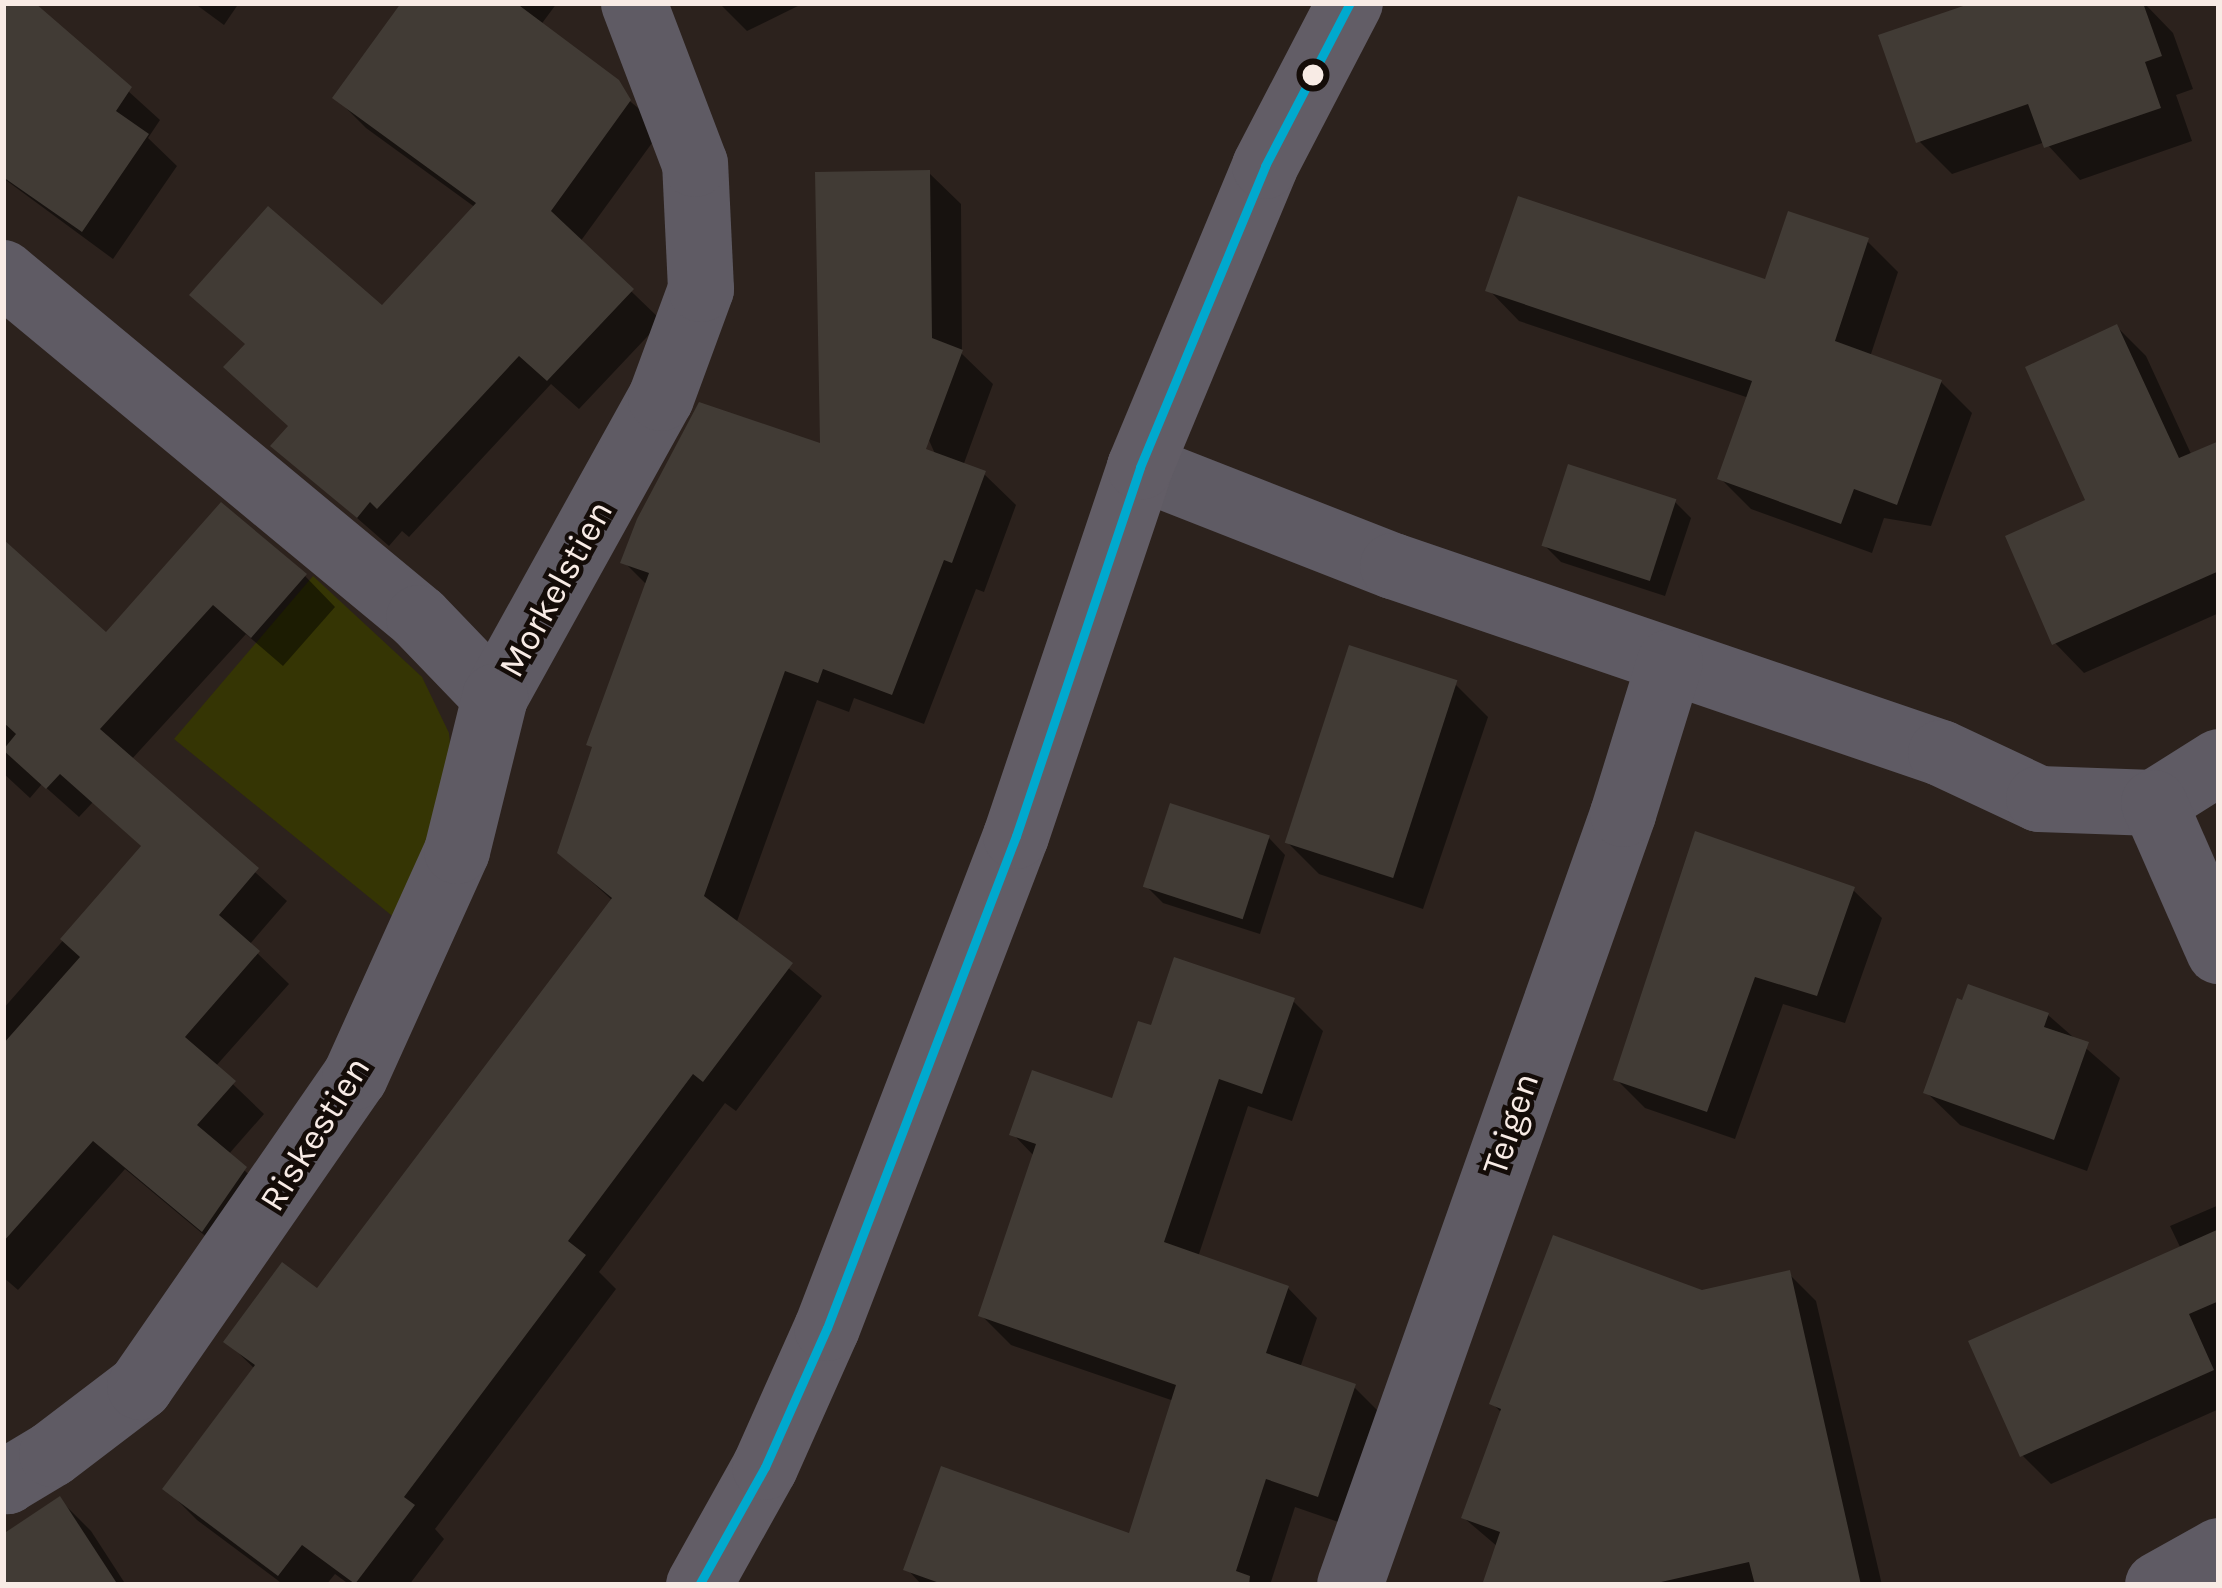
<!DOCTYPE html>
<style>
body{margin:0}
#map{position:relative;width:2222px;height:1588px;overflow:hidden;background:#2c221d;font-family:Karla,sans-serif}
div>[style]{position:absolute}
.green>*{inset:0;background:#353504}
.shadow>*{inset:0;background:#0007}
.building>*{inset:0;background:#413b35;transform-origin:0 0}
.street>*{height:66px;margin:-33px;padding:0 33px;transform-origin:33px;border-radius:33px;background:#5f5b64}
.secondary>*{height:66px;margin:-33px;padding:0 33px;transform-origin:33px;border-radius:33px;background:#625d66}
.bus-1>*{height:9px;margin:-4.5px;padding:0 4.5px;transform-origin:4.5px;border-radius:4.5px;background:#00a9ce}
.dots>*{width:33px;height:33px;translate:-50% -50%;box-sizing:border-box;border:6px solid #140c08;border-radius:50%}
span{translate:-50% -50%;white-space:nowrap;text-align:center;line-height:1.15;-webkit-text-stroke:9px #140c08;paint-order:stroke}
.street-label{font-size:36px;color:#f8ebe5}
.frame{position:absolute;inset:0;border:6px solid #f8ebe5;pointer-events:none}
</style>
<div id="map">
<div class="green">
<div style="clip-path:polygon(313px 576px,422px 677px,449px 733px,453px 777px,396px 919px,174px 739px)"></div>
</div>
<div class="shadow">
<div style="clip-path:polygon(3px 3px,31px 3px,160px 120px,148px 138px,177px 166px,113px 259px,3px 178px)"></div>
<div style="clip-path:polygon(194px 3px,239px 3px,224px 25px)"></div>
<div style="clip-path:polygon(405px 3px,557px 3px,540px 26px,656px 123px,660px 132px,580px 242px,662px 321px,579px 409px,551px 384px,409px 537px,402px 531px,389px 546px,275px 446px,382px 309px,476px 208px,366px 128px,336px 98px)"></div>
<div style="clip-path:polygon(719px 3px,804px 3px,747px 31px)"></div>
<div style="clip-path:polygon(1978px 3px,2144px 3px,2173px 33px,2193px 89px,2176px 95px,2192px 141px,2080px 180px,2045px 142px,1952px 174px,1919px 141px)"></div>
<div style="clip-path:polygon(evenodd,929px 173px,961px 204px,962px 354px,993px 384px,963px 466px,984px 474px,1016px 505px,984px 592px,976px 589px,924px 724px,854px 698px,849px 712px,817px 700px,736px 924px,822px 996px,736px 1111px,725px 1103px,599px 1272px,616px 1289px,435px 1529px,444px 1539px,409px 1585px,350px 1585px,335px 1574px,326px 1585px,284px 1585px,197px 1520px,166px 1489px,256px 1370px,227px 1342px,318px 1292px,613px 901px,560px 853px,648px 586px,624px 562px,823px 447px,929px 173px,928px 438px,936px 456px,922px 450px,928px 438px)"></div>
<div style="clip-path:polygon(1867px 241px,1898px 272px,1870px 357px,1941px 382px,1972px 413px,1931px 526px,1884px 518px,1872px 553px,1751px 509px,1720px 478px,1749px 398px,1519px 321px,1489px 290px,1767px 283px)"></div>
<div style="clip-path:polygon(2117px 327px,2146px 356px,2192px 456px,2219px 444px,2219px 613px,2084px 673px,2055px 643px,2089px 502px)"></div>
<div style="clip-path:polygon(1674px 501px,1691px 518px,1665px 596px,1561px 562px,1544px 545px)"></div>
<div style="clip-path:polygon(3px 544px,106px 637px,305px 576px,335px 607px,283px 666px,246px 634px,131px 760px,287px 901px,249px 945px,289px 984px,215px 1067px,264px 1114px,228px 1155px,276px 1200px,234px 1260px,125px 1169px,18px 1290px,3px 1277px,3px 1009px,144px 848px,93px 802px,79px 817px,42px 784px,30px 798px,3px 773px)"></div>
<div style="clip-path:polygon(1455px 684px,1488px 717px,1423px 909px,1319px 874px,1286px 841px)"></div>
<div style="clip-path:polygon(1269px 838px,1285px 855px,1260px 934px,1163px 903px,1146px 886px)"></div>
<div style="clip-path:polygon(1853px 890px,1882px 918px,1845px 1023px,1783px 1004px,1735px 1139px,1645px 1108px,1616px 1079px)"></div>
<div style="clip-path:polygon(1293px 1001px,1323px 1031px,1292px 1121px,1248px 1106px,1198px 1257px,1288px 1288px,1317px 1318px,1300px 1368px,1354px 1387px,1384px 1417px,1347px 1525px,1295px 1507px,1270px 1585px,922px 1585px,907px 1569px,1131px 1537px,1174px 1401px,1011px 1345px,981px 1315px,1035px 1157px,1013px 1134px,1114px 1102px,1153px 1029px)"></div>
<div style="clip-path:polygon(2048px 1015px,2120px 1078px,2087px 1171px,1960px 1125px,1926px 1092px)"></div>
<div style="clip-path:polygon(2219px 1205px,2219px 1409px,2051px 1484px,2022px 1455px,2181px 1249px,2170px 1226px)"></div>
<div style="clip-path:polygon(1789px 1274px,1816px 1301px,1882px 1585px,1488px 1585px,1498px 1547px,1464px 1518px,1502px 1413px,1493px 1404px,1701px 1294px)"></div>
<div style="clip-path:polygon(60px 1500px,91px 1531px,126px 1585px,7px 1585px,3px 1537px)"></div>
</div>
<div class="building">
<div style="clip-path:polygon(3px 3px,35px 3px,132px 87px,116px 111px,149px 134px,82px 232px,3px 177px)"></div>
<div style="clip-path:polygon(401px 3px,516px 3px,619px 80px,631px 100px,551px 211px,634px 289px,547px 381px,519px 356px,377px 509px,370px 502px,357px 518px,270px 446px,288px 426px,223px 367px,245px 344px,189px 295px,268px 206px,382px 305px,476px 203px,332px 98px)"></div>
<div style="clip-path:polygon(1972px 3px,2143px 3px,2162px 56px,2145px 62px,2161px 108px,2044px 148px,2028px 104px,1916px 143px,1878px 35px)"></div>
<div style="clip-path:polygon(930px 170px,932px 338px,963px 350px,926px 449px,986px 471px,952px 563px,944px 560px,892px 695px,823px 669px,818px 683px,785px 671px,704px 896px,793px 963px,703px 1082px,693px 1074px,568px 1241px,586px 1255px,404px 1497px,415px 1505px,355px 1584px,302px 1545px,278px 1576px,162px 1489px,255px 1365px,223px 1342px,282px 1262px,317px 1288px,612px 898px,557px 853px,592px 747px,586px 745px,649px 573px,620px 563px,637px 519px,699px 402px,820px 443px,815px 172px)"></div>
<div style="clip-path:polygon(1518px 196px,1765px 279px,1788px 211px,1869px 238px,1835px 341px,1942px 380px,1897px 505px,1854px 489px,1841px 524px,1717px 479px,1752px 381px,1485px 291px)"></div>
<div style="clip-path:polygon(2117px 324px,2179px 458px,2219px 441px,2219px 571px,2052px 645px,2005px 536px,2085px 500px,2025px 367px)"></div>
<div style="left:1568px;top:464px;width:114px;height:86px;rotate:18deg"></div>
<div style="clip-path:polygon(221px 502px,307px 574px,251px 638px,213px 605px,100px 729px,259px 868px,219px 915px,260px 951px,185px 1037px,236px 1081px,197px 1125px,247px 1167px,202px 1232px,93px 1141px,3px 1242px,3px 1044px,80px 957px,60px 939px,141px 846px,60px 774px,46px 789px,3px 750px,16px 734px,3px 722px,3px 539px,106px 632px)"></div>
<div style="left:1349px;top:645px;width:114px;height:208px;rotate:18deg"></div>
<div style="left:1170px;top:803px;width:105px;height:88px;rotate:18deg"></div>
<div style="clip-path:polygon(1695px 831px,1855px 887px,1817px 996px,1755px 977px,1707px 1112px,1613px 1080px)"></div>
<div style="clip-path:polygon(1174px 957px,1295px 998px,1262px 1094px,1219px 1079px,1164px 1242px,1289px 1286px,1266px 1353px,1356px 1384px,1318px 1497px,1266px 1479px,1236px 1571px,1250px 1576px,1249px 1585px,945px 1585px,903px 1570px,941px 1466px,1129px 1533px,1176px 1385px,978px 1316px,1036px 1144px,1009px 1135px,1032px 1070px,1112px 1098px,1138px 1021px,1151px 1025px)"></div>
<div style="clip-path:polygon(1968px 984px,2049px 1013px,2044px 1027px,2089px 1042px,2054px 1140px,1923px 1093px,1957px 998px,1962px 1000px)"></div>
<div style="clip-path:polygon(2219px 1229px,2219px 1301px,2189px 1314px,2214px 1370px,2020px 1457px,1968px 1341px)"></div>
<div style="clip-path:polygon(1553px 1235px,1702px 1290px,1790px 1270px,1861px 1585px,1755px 1585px,1749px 1562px,1648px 1585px,1482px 1585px,1500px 1532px,1461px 1518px,1501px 1409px,1489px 1404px)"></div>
<div style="clip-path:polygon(60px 1496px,118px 1585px,3px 1585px,3px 1534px)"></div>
</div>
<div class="street">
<div style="left:3px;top:273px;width:540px;rotate:39.67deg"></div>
<div style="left:419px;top:618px;width:110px;rotate:46.1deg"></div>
<div style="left:495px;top:697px;width:342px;rotate:-61deg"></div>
<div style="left:661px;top:398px;width:116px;rotate:-69.8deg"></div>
<div style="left:701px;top:289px;width:125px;rotate:-92.7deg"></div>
<div style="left:695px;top:164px;width:172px;rotate:-110.8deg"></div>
<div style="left:1140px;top:467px;width:272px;rotate:21.4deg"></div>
<div style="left:1393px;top:566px;width:579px;rotate:18.84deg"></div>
<div style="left:1941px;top:753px;width:108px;rotate:25.1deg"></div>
<div style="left:2039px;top:799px;width:115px;rotate:2deg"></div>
<div style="left:2154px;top:803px;width:77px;rotate:-32.2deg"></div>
<div style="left:2154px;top:803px;width:162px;rotate:66.3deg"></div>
<div style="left:3px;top:1477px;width:6px;rotate:45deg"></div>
<div style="left:7px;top:1481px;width:52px;rotate:-31deg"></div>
<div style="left:52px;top:1454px;width:111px;rotate:-37.3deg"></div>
<div style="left:140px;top:1387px;width:377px;rotate:-55.3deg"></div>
<div style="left:355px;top:1077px;width:248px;rotate:-65.7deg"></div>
<div style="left:457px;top:851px;width:159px;rotate:-76.1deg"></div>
<div style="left:1350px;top:1585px;width:818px;rotate:-70.5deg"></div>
<div style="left:1623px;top:814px;width:159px;rotate:-72.8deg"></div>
<div style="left:2158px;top:1585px;width:70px;rotate:-29.1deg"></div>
</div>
<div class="secondary">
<div style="left:699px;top:1585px;width:135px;rotate:-60.8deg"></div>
<div style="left:765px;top:1467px;width:152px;rotate:-66deg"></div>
<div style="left:827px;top:1328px;width:527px;rotate:-68.99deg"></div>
<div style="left:1016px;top:836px;width:389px;rotate:-71.4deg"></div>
<div style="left:1140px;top:467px;width:326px;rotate:-67.4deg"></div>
<div style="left:1265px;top:166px;width:184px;rotate:-62.5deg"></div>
</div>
<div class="bus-1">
<div style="left:699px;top:1585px;width:135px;rotate:-60.8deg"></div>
<div style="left:765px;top:1467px;width:152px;rotate:-66deg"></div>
<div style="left:827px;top:1328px;width:527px;rotate:-68.99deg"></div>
<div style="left:1016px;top:836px;width:389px;rotate:-71.4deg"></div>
<div style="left:1140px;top:467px;width:326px;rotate:-67.4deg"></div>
<div style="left:1265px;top:166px;width:184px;rotate:-62.5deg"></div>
</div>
<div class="dots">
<div style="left:1313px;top:75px;background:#f8ebe5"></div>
</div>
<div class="street-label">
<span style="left:556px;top:589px;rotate:-61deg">Morkelstien</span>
<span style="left:1511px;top:1124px;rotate:-71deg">Teigen</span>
<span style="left:315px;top:1134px;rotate:-58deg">Riskestien</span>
</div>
<div class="frame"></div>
</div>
